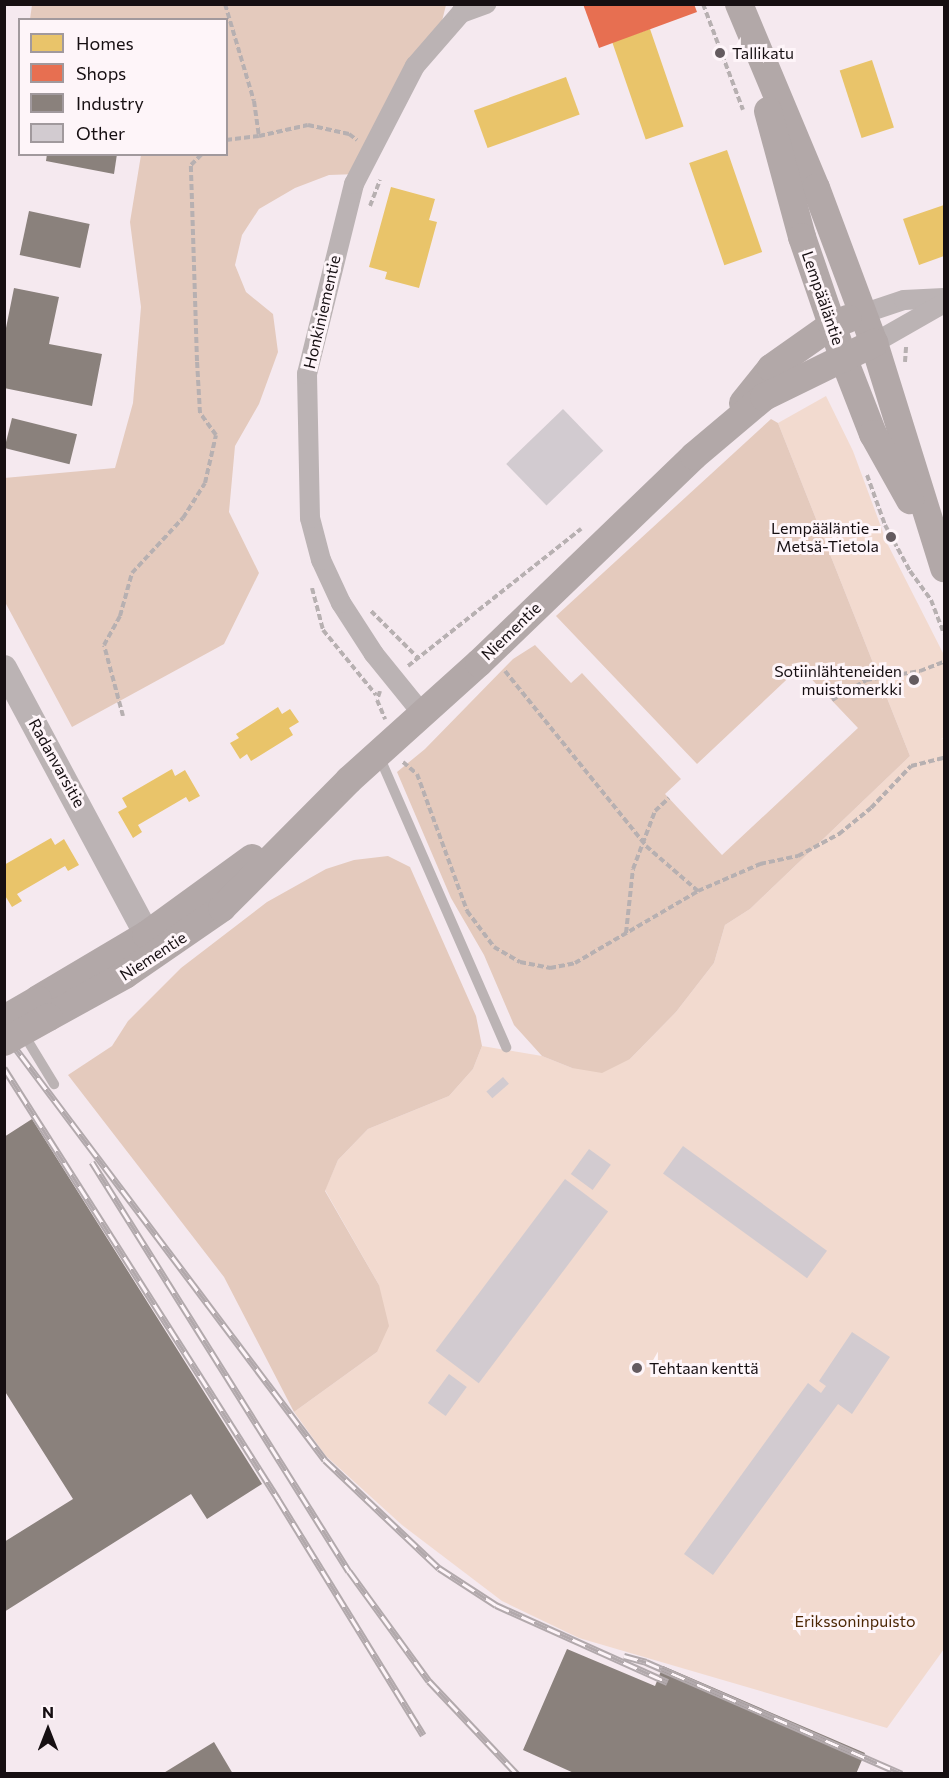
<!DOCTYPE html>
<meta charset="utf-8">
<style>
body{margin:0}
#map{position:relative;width:949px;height:1778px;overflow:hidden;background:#f5e9ef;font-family:Commissioner,sans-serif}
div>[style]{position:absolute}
.green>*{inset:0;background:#f2dacf}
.forest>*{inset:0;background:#e4cabd}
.homes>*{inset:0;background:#e9c46a;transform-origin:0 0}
.shops>*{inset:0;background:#e76f51}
.industry>*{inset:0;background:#8a817c;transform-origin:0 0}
.building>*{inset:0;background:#d2cbd0;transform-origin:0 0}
.path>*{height:4px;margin-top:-2px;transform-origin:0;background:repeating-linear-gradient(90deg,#b7b0b1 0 6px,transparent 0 9px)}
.service>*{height:10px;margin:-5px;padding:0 5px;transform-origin:5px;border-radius:5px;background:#bbb3b4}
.minor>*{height:20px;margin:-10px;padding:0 10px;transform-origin:10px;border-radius:10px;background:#bbb3b4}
.tertiary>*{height:26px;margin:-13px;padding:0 13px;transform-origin:13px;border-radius:13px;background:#bbb3b4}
.secondary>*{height:28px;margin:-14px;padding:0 14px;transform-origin:14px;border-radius:14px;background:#b2a8a8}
.rail>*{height:7px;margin-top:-3.5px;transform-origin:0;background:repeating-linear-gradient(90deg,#fef5f9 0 14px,#b2a9ac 0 28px);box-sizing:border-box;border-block:2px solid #b2a9ac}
.secondary-bridge>*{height:28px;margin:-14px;padding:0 14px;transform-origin:14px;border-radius:14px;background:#b2a8a8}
.dots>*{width:16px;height:16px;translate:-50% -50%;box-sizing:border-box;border:3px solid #fef5f9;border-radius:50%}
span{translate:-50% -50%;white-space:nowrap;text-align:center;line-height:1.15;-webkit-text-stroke:6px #fef5f9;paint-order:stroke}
.poi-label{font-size:16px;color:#160f12}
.left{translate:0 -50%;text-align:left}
.right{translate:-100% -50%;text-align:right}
.street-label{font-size:16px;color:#160f12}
.park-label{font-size:16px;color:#4c2705}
.frame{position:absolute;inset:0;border:6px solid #160f12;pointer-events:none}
.legend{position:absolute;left:18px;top:18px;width:210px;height:138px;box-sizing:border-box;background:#fef5f9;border:2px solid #a1999d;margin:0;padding:8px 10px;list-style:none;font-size:18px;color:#160f12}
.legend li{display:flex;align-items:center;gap:12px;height:30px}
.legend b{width:30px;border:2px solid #a1999d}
.north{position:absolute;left:18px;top:1700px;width:60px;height:60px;-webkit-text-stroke:4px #fef5f9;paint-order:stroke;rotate:0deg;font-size:16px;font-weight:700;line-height:24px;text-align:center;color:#160f12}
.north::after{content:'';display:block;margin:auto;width:21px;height:27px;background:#160f12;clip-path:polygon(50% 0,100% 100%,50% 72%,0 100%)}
</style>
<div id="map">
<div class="green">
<div style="clip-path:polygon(826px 396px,853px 451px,887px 543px,944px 655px,944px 737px,940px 740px,944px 738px,944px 1649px,887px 1728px,579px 1638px,502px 1601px,402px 1525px,326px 1456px,294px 1412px,377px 1352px,379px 1285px,325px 1190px,338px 1160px,368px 1129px,449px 1096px,473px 1069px,482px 1046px,542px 1056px,572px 1068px,630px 1059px,676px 1012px,714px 963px,725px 925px,750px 909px,910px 756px,778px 423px)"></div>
</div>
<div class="forest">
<div style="clip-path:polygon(32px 5px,446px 5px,441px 25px,357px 174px,329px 175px,295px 188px,259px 209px,242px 235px,235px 265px,246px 292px,273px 314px,278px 352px,259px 404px,235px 446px,229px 512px,259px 573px,224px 644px,72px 727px,5px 602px,4px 478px,115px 468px,133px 403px,141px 307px,130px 222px,141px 155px,226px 154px,226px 20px,30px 19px)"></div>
<div style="clip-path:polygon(771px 419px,778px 423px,910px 756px,750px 909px,725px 925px,714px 963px,676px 1012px,630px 1059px,602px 1073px,572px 1068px,542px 1056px,514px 1025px,484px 955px,451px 898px,397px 772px,425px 749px,513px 659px,535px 645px,571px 683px,582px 673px,681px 779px,665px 794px,722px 855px,858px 728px,800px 667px,697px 764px,556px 616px)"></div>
<div style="clip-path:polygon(388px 856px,410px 867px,476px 1016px,482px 1046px,473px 1069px,449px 1096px,368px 1129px,338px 1160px,325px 1191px,379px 1285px,389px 1326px,377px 1352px,294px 1412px,224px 1277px,68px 1075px,112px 1046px,128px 1021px,181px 968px,267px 902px,326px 869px,354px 860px)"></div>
</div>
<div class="homes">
<div style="left:650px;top:29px;width:103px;height:40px;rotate:71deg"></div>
<div style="left:872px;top:60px;width:71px;height:34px;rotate:72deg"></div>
<div style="left:566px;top:77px;width:40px;height:98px;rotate:70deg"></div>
<div style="left:727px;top:150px;width:108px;height:40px;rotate:71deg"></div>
<div style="clip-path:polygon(391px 187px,435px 199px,429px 220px,437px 222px,419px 288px,385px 279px,387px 272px,369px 267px)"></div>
<div style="clip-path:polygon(944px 205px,944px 256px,919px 265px,903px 219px)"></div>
<div style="clip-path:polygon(278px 707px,282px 714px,290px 709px,299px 722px,289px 728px,293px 735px,251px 761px,247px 754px,240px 759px,230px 743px,239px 738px,236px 734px)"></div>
<div style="clip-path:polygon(172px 769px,175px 776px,185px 770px,200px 796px,189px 802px,186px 797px,138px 825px,142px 832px,133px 838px,118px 812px,127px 807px,122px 798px)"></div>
<div style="clip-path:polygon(51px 838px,55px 845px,64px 839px,79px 865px,68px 871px,65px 866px,17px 894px,22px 901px,12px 907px,4px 894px,4px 865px)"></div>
</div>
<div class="shops">
<div style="clip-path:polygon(583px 4px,694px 4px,697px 12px,599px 48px)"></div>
</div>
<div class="industry">
<div style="clip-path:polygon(47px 154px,117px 154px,114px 174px,46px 161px)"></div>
<div style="left:29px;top:211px;width:62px;height:45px;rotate:12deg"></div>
<div style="clip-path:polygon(14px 288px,59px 297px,49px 344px,102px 354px,92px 406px,4px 388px,4px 338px)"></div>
<div style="left:12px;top:418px;width:67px;height:31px;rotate:14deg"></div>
<div style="clip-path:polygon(32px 1119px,262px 1484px,207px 1519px,191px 1494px,4px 1612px,4px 1542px,73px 1499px,4px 1390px,4px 1137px)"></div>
<div style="clip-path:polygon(567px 1649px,655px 1686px,663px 1666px,865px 1753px,856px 1774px,576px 1774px,523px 1750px)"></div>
<div style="clip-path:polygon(214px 1742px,233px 1774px,162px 1774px)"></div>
</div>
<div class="building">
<div style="left:563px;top:409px;width:58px;height:79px;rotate:46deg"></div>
<div style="left:503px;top:1077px;width:9px;height:22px;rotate:49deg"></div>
<div style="left:683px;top:1146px;width:178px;height:34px;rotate:36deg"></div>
<div style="left:589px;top:1149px;width:27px;height:31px;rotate:36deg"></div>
<div style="left:565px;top:1179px;width:54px;height:215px;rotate:37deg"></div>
<div style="clip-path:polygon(852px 1332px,890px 1357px,852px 1414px,838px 1404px,713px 1575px,684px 1554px,808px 1383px,821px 1393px,826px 1386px,819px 1381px)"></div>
<div style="left:449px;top:1374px;width:22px;height:36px;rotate:36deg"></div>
</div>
<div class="path">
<div style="left:225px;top:4px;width:101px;rotate:73.4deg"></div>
<div style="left:254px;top:101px;width:35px;rotate:82deg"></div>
<div style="left:259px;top:136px;width:50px;rotate:-12.7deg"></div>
<div style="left:308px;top:125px;width:42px;rotate:12.4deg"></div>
<div style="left:349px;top:134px;width:10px;rotate:37deg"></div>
<div style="left:703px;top:4px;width:113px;rotate:69.3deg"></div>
<div style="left:226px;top:140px;width:33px;rotate:-7deg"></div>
<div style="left:370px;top:206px;width:28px;rotate:-69deg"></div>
<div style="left:905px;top:362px;width:16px;rotate:-86deg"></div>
<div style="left:867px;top:475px;width:53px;rotate:70.2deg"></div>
<div style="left:885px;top:525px;width:52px;rotate:61.5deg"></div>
<div style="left:910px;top:571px;width:36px;rotate:54deg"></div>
<div style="left:931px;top:600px;width:36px;rotate:69deg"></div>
<div style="left:312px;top:588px;width:43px;rotate:75.3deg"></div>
<div style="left:323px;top:630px;width:84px;rotate:50.8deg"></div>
<div style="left:371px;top:611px;width:66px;rotate:45deg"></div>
<div style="left:408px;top:666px;width:221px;rotate:-38.4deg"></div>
<div style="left:505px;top:671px;width:225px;rotate:51.1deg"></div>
<div style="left:646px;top:846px;width:69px;rotate:40.9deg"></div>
<div style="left:380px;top:691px;width:9px;rotate:108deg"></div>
<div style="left:377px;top:700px;width:21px;rotate:67deg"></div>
<div style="left:832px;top:700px;width:39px;rotate:-30deg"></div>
<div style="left:866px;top:680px;width:55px;rotate:-9.5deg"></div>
<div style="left:920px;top:671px;width:26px;rotate:-21deg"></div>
<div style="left:123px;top:716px;width:73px;rotate:-105deg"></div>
<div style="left:104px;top:645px;width:33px;rotate:-61deg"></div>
<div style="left:120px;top:616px;width:45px;rotate:-74.4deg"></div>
<div style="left:132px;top:573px;width:75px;rotate:-47.2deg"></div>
<div style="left:183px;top:518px;width:41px;rotate:-57.8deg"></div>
<div style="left:205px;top:483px;width:49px;rotate:-77.1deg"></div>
<div style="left:216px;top:435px;width:27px;rotate:-126deg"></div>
<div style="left:200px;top:413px;width:52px;rotate:-93.3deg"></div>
<div style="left:197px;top:361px;width:196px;rotate:-91.8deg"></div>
<div style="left:191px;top:165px;width:16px;rotate:-45deg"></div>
<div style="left:403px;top:762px;width:18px;rotate:41deg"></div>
<div style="left:417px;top:774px;width:146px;rotate:69.9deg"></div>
<div style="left:467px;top:911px;width:45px;rotate:53.1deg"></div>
<div style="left:494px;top:947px;width:30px;rotate:30deg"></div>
<div style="left:520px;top:962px;width:31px;rotate:11deg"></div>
<div style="left:550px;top:968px;width:25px;rotate:-11deg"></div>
<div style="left:575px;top:963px;width:143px;rotate:-30.3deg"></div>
<div style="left:698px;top:891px;width:68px;rotate:-23.5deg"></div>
<div style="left:760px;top:864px;width:39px;rotate:-12deg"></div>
<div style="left:798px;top:856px;width:47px;rotate:-28.2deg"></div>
<div style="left:839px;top:834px;width:41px;rotate:-39.1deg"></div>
<div style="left:871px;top:808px;width:58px;rotate:-46.4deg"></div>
<div style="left:911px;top:766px;width:34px;rotate:-14deg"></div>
<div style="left:626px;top:933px;width:64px;rotate:-83.8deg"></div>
<div style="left:633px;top:869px;width:62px;rotate:-69.2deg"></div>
<div style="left:655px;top:811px;width:19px;rotate:-43deg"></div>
</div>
<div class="service">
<div style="left:379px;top:756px;width:318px;rotate:66.4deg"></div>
<div style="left:23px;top:1033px;width:60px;rotate:58.7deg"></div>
</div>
<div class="minor">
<div style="left:862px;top:314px;width:44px;rotate:-18.4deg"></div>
<div style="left:904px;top:300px;width:40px;rotate:-2.9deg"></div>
<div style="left:874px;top:343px;width:81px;rotate:-29.7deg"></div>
<div style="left:421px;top:712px;width:75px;rotate:-129deg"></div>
<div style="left:374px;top:654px;width:61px;rotate:-122.9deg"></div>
<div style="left:341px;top:603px;width:47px;rotate:-114.9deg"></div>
<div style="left:321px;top:560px;width:43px;rotate:-104.7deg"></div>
<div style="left:310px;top:518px;width:144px;rotate:-91.2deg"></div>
<div style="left:307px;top:374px;width:196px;rotate:-76.1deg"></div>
<div style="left:354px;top:184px;width:133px;rotate:-62.7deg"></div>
<div style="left:415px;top:66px;width:70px;rotate:-49deg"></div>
<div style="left:461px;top:13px;width:27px;rotate:-20deg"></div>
</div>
<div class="tertiary">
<div style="left:4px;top:668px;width:322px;rotate:61.8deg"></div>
</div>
<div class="secondary">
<div style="left:739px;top:4px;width:199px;rotate:67.3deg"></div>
<div style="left:816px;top:188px;width:165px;rotate:69.5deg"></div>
<div style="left:874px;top:343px;width:236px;rotate:72.7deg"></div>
<div style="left:768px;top:111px;width:131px;rotate:74.9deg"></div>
<div style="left:802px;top:237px;width:127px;rotate:71.1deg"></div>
<div style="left:843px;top:357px;width:83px;rotate:68.7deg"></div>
<div style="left:873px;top:434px;width:76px;rotate:60.7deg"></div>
<div style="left:743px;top:403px;width:45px;rotate:-51.3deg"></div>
<div style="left:771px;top:368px;width:75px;rotate:-35.2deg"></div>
<div style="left:832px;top:325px;width:17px;rotate:-21deg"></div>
<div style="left:38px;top:999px;width:126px;rotate:-30.7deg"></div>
<div style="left:146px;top:935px;width:131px;rotate:-36deg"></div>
<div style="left:49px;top:1017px;width:87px;rotate:-28.9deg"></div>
<div style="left:125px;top:975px;width:118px;rotate:-34.6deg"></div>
<div style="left:222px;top:908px;width:180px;rotate:-45.2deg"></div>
<div style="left:349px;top:780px;width:175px;rotate:-42deg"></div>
<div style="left:479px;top:663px;width:298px;rotate:-43.9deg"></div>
<div style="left:694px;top:456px;width:92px;rotate:-40.1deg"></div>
<div style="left:764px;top:397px;width:123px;rotate:-26.1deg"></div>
</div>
<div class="rail">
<div style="left:4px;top:1033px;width:534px;rotate:53.07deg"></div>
<div style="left:325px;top:1460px;width:157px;rotate:43.5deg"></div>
<div style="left:439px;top:1568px;width:68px;rotate:33deg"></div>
<div style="left:496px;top:1605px;width:188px;rotate:24.2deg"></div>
<div style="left:4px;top:1068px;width:511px;rotate:57.55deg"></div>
<div style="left:278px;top:1499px;width:277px;rotate:58.4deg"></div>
<div style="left:92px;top:1162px;width:483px;rotate:57.9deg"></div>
<div style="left:349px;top:1571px;width:136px;rotate:54deg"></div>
<div style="left:429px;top:1681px;width:128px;rotate:46.6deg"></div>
<div style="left:624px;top:1656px;width:23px;rotate:15deg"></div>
<div style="left:646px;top:1662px;width:279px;rotate:23.6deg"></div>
</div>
<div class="secondary-bridge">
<div style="left:4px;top:1019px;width:39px;rotate:-30deg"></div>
<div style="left:4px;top:1042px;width:51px;rotate:-29.1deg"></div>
</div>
<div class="dots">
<div style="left:720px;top:53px;background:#645b5f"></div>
<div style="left:891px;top:537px;background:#645b5f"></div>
<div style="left:914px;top:680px;background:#645b5f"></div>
<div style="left:637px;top:1368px;background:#645b5f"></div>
</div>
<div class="poi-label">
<span class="left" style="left:732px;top:53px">Tallikatu</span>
<span class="right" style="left:879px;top:537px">Lempääläntie -<br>Metsä-Tietola</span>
<span class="right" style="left:902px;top:680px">Sotiinlähteneiden<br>muistomerkki</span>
<span class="left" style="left:649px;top:1368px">Tehtaan kenttä</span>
</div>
<div class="street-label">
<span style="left:823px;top:298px;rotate:71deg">Lempääläntie</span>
<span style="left:322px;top:312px;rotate:-77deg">Honkiniementie</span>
<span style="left:511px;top:631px;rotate:-44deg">Niementie</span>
<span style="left:57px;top:763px;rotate:61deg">Radanvarsitie</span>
<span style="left:153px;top:956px;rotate:-33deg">Niementie</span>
</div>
<div class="park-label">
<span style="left:855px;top:1621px">Erikssoninpuisto</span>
</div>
<div class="frame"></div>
<ul class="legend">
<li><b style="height:16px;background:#e9c46a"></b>Homes</li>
<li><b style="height:16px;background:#e76f51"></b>Shops</li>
<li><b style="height:16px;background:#8a817c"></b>Industry</li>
<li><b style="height:16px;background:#d2cbd0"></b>Other</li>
</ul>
<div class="north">N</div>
</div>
